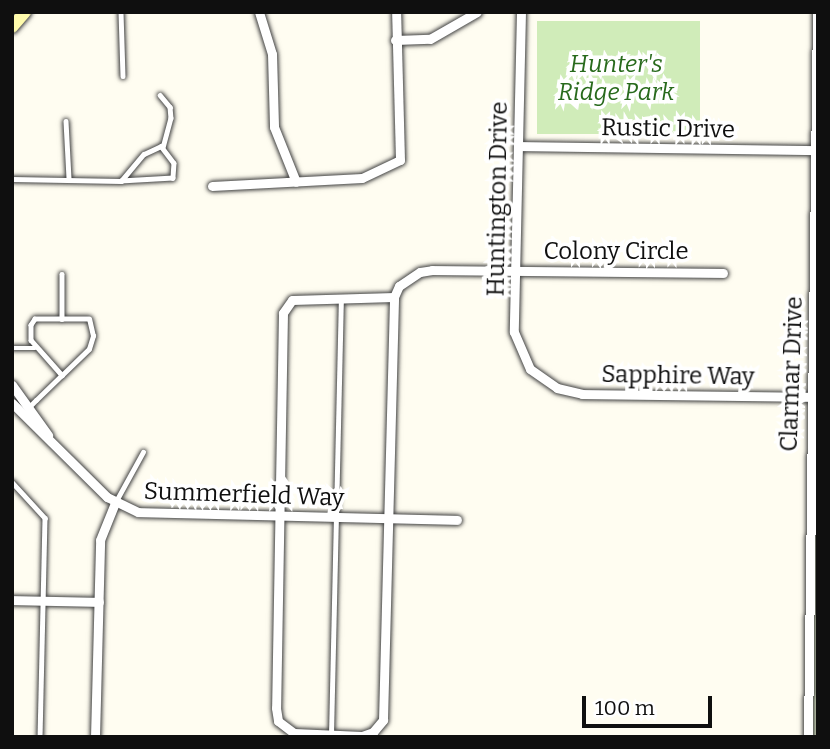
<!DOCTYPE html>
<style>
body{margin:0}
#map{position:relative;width:830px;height:749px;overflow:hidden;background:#fffdf1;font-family:Bitter,serif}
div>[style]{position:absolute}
.green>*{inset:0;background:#d0ecb9;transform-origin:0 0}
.cemetery>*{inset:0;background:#d6e3c1;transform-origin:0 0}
.roads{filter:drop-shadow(0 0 2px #424242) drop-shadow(0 0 2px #424242)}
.lane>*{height:4.5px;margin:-2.25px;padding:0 2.25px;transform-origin:2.25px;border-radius:2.25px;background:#fff}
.street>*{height:9px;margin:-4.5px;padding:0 4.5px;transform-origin:4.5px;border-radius:4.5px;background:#fff}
.secondary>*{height:12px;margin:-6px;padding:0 6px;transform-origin:6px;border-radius:6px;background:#fffbac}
span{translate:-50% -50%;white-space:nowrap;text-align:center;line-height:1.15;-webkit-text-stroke:7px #fff;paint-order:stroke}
.park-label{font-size:24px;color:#286a1c;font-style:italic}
.street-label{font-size:24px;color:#0f0f0f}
.frame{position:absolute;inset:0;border:14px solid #0f0f0f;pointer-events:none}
.scale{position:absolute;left:582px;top:696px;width:130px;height:32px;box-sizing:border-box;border:4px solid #0f0f0f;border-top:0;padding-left:9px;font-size:21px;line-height:24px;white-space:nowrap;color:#0f0f0f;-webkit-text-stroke:5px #fff;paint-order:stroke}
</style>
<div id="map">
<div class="green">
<div style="left:537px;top:21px;width:163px;height:113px"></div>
</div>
<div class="cemetery">
<div style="left:809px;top:469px;width:9px;height:268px"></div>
</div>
<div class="roads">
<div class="lane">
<div style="left:121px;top:12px;width:64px;rotate:88.2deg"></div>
<div style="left:160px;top:95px;width:16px;rotate:50deg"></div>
<div style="left:170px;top:107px;width:11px;rotate:85deg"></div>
<div style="left:171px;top:118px;width:30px;rotate:105deg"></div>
<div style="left:66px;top:121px;width:58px;rotate:87deg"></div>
<div style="left:161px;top:146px;width:21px;rotate:53deg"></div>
<div style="left:174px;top:163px;width:15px;rotate:94deg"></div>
<div style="left:173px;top:178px;width:52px;rotate:176.7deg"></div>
<div style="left:121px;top:181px;width:35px;rotate:-50deg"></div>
<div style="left:144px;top:154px;width:19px;rotate:-25deg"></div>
<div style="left:12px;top:179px;width:109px;rotate:1.1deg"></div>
<div style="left:62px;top:274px;width:45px;rotate:90deg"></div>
<div style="left:12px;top:348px;width:23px"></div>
<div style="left:28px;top:408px;width:11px;rotate:-45deg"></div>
<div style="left:36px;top:400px;width:36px;rotate:-44deg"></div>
<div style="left:62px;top:375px;width:37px;rotate:-44deg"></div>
<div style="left:89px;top:349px;width:14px;rotate:-73deg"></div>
<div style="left:93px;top:336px;width:17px;rotate:-103deg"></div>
<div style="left:89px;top:319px;width:54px;rotate:180deg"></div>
<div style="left:35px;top:319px;width:7px;rotate:124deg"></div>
<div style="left:31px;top:325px;width:15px;rotate:90deg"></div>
<div style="left:31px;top:340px;width:47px;rotate:48.5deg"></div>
<div style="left:12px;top:482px;width:49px;rotate:47.5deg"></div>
<div style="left:45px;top:518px;width:219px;rotate:91.3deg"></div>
<div style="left:115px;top:503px;width:58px;rotate:-61.2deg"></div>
<div style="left:331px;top:735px;width:436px;rotate:-88.7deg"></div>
</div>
<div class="street">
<div style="left:259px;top:12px;width:44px;rotate:72.8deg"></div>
<div style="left:272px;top:54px;width:73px;rotate:88.4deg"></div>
<div style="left:274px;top:127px;width:59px;rotate:68.2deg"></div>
<div style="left:521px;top:12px;width:320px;rotate:91.3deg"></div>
<div style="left:514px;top:332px;width:40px;rotate:66.6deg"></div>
<div style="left:530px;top:369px;width:33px;rotate:35deg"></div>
<div style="left:557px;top:388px;width:26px;rotate:13deg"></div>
<div style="left:582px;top:394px;width:236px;rotate:0.7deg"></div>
<div style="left:395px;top:40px;width:35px;rotate:-2deg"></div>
<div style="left:430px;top:39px;width:54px;rotate:-29.9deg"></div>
<div style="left:519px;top:146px;width:299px;rotate:0.8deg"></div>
<div style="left:212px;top:186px;width:150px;rotate:-3.1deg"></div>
<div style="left:362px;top:178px;width:42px;rotate:-25.3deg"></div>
<div style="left:400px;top:160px;width:148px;rotate:-91.5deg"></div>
<div style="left:394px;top:297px;width:102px;rotate:178.3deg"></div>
<div style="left:292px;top:300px;width:16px;rotate:125deg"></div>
<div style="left:283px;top:313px;width:395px;rotate:91deg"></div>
<div style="left:276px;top:708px;width:13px;rotate:81deg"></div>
<div style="left:278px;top:721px;width:20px;rotate:37deg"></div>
<div style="left:294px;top:733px;width:68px;rotate:2.5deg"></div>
<div style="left:362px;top:736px;width:12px;rotate:-20deg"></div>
<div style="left:373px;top:732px;width:16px;rotate:-50deg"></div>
<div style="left:383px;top:720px;width:423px;rotate:-88.5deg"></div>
<div style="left:394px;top:297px;width:12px;rotate:-66deg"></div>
<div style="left:399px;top:286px;width:25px;rotate:-34deg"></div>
<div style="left:420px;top:272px;width:12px;rotate:-9deg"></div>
<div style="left:432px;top:270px;width:291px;rotate:0.6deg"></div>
<div style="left:12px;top:385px;width:62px;rotate:54.2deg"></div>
<div style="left:12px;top:403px;width:134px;rotate:44.7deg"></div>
<div style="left:107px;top:497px;width:34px;rotate:26deg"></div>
<div style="left:138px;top:512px;width:319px;rotate:1.4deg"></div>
<div style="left:12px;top:600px;width:87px;rotate:1.3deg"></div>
<div style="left:95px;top:737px;width:197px;rotate:-88.5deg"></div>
<div style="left:100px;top:540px;width:40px;rotate:-68deg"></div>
<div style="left:808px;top:737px;width:725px;rotate:-89.29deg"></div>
</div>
<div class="secondary">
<div style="left:12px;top:27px;width:20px;rotate:-49deg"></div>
</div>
</div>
<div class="park-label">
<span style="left:616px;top:79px">Hunter's<br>Ridge Park</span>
</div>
<div class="street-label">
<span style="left:668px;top:129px;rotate:1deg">Rustic Drive</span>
<span style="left:498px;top:199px;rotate:-89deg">Huntington Drive</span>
<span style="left:616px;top:252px">Colony Circle</span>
<span style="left:792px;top:374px;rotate:-88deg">Clarmar Drive</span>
<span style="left:678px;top:376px;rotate:1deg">Sapphire Way</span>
<span style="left:244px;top:495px;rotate:2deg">Summerfield Way</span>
</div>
<div class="frame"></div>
<div class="scale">100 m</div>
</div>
